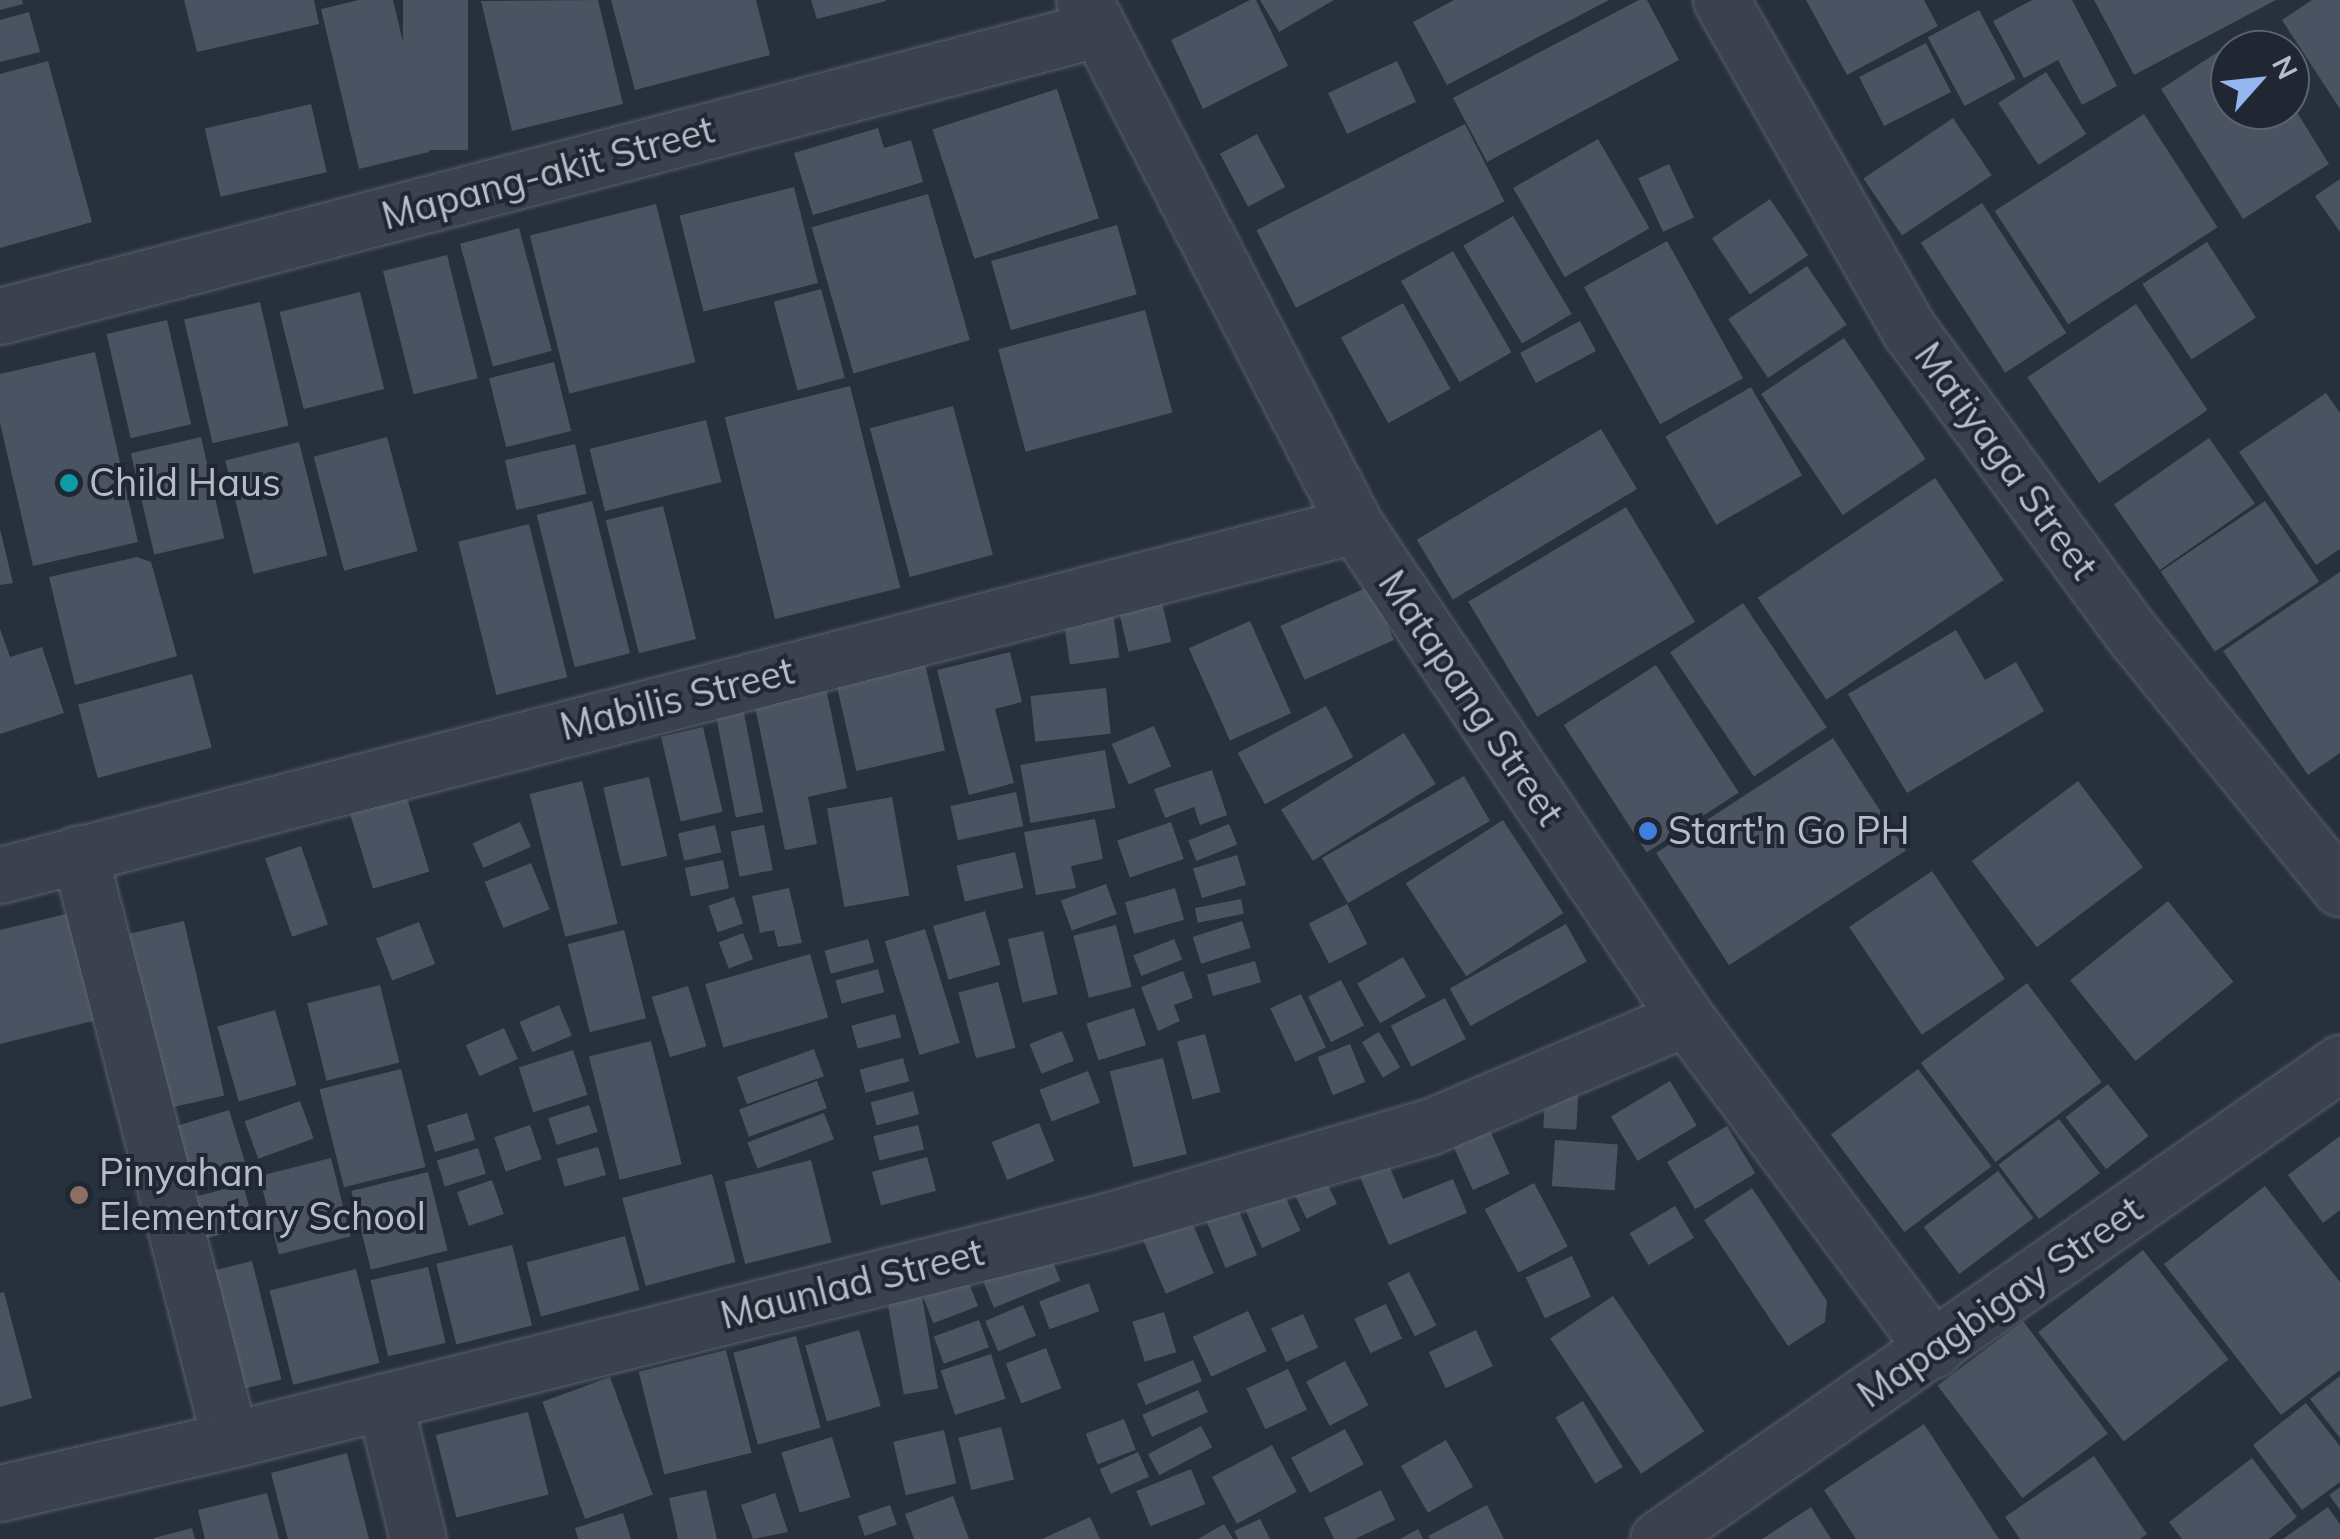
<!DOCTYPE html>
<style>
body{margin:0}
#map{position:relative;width:2340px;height:1539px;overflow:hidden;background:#27303d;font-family:Mulish,sans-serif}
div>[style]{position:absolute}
.building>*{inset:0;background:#495361;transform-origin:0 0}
.roads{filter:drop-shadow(0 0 2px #59606b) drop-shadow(0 0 2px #59606b)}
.minor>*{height:55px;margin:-27.5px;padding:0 27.5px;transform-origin:27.5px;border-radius:27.5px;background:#3b424e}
.dots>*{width:28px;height:28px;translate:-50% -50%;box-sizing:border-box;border:5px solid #202733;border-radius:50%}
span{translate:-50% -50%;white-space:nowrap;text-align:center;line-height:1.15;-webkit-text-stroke:8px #202733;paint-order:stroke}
.street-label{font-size:38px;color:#b7bdc8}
.poi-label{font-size:38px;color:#b7bdc8}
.left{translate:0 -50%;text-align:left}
.north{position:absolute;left:2210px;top:30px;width:100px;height:100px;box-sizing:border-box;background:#202733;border:2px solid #5c636f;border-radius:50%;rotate:63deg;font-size:28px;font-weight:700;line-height:40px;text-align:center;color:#b7bdc8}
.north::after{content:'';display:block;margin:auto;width:35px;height:45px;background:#95b5ef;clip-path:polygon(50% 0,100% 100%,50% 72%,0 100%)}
</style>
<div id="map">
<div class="building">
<div style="clip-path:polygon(0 0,22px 0,23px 4px,0 10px)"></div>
<div style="clip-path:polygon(184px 0,314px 0,319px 24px,197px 52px)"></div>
<div style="clip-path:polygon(359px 0,393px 0,429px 152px,359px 169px,321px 9px)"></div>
<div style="left:403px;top:0;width:65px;height:150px"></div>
<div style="clip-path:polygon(598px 0,623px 104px,512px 131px,481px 1px)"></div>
<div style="clip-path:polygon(611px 0,756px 0,770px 55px,635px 90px)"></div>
<div style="clip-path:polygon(811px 0,885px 0,886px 1px,817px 19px)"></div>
<div style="clip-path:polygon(1250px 0,1256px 0,1288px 66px,1203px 109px,1171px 40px)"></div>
<div style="clip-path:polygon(1260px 0,1334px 0,1279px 32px)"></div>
<div style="clip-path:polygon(1454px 0,1609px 0,1447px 85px,1413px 22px)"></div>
<div style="clip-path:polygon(1639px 0,1647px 0,1679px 60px,1487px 162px,1453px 98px)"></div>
<div style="clip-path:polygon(1806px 0,1924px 0,1938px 26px,1847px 75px)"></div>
<div style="clip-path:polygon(2032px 0,2072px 0,2117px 86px,2082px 105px,2058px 60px,2024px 78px,1993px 21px)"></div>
<div style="clip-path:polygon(2094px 0,2276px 0,2134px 75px)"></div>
<div style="clip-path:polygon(2312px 0,2340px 0,2340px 109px,2282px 20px)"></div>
<div style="left:1979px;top:10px;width:78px;height:58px;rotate:62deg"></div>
<div style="clip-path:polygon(29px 12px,40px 52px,0 62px,0 20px)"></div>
<div style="clip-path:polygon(2247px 33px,2258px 50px,2230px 50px,2230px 110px,2290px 110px,2290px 101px,2329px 164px,2243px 219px,2161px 89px)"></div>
<div style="left:1926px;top:43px;width:55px;height:75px;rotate:63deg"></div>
<div style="clip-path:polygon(48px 61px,92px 222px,0 248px,0 74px)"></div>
<div style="left:1397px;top:61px;width:45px;height:76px;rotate:65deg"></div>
<div style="left:2046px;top:72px;width:74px;height:57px;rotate:57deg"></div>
<div style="left:1057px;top:89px;width:136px;height:131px;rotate:72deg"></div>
<div style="left:311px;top:104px;width:70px;height:109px;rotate:77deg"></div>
<div style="left:2144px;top:114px;width:135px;height:178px;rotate:57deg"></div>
<div style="left:1953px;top:118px;width:69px;height:108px;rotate:56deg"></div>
<div style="left:1465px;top:124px;width:87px;height:234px;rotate:63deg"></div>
<div style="clip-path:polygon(878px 128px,884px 148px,911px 140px,923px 182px,813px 215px,794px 153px)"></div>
<div style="left:1257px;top:134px;width:60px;height:42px;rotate:62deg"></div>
<div style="left:1598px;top:139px;width:103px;height:98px;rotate:60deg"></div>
<div style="left:1669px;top:164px;width:59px;height:34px;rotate:65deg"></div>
<div style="clip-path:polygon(2340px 179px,2340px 232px,2315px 196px)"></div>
<div style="left:794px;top:187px;width:99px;height:118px;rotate:76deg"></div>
<div style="left:928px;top:194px;width:152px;height:121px;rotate:74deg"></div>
<div style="left:1770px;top:199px;width:68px;height:70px;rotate:56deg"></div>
<div style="left:1982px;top:203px;width:155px;height:73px;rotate:57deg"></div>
<div style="left:656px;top:204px;width:163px;height:130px;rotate:76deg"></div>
<div style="left:1513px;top:216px;width:114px;height:58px;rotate:59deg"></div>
<div style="left:1117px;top:225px;width:72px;height:131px;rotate:74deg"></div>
<div style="left:519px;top:228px;width:127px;height:61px;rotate:75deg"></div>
<div style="left:1667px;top:241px;width:157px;height:95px;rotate:61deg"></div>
<div style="left:2207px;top:242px;width:90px;height:77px;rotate:57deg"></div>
<div style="left:1453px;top:251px;width:117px;height:60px;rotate:60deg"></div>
<div style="left:447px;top:255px;width:127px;height:66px;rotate:76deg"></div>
<div style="left:1807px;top:266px;width:71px;height:95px;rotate:56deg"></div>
<div style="left:821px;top:289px;width:92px;height:49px;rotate:75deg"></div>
<div style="left:360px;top:292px;width:100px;height:83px;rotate:76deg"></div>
<div style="left:260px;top:302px;width:127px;height:78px;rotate:77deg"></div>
<div style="left:1403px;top:303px;width:98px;height:71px;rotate:61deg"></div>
<div style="left:2136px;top:304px;width:128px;height:131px;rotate:56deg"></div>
<div style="left:1145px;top:310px;width:106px;height:152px;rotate:75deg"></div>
<div style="left:167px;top:320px;width:107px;height:62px;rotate:77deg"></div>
<div style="left:1580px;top:321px;width:34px;height:68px;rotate:62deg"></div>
<div style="left:1844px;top:338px;width:146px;height:100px;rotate:56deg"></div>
<div style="clip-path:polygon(95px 352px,138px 542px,33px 566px,0 423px,0 374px)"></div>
<div style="left:554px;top:362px;width:71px;height:67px;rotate:76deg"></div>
<div style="left:850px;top:386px;width:208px;height:129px;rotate:76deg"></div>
<div style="left:1751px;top:387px;width:102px;height:99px;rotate:60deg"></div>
<div style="clip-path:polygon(2326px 393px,2340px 413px,2340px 549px,2316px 565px,2239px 452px)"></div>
<div style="left:953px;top:406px;width:154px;height:86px;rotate:75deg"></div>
<div style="left:706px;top:420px;width:64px;height:120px;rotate:76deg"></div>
<div style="left:1601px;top:429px;width:70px;height:215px;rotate:59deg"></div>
<div style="left:201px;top:437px;width:104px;height:72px;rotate:77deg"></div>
<div style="left:387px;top:437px;width:118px;height:76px;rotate:75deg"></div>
<div style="left:2209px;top:438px;width:80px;height:116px;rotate:55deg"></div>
<div style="left:299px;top:442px;width:117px;height:76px;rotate:76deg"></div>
<div style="left:575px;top:444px;width:51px;height:72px;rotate:77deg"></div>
<div style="left:1935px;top:478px;width:123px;height:214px;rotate:56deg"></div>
<div style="left:592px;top:501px;width:157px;height:57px;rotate:76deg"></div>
<div style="left:2265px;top:501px;width:97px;height:126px;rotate:56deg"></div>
<div style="left:663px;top:506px;width:137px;height:59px;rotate:76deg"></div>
<div style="left:1626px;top:507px;width:134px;height:184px;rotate:59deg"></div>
<div style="left:529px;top:524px;width:158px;height:73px;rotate:76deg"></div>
<div style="clip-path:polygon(0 529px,13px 583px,0 585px)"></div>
<div style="clip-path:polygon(137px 557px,151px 562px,177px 656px,75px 685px,49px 577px)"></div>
<div style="clip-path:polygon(2340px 572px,2340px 753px,2308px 775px,2223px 651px)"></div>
<div style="left:1370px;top:586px;width:59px;height:98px;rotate:66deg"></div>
<div style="left:1162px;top:602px;width:41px;height:44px;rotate:77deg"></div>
<div style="left:1743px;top:603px;width:150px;height:88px;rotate:56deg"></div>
<div style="left:1112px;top:605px;width:53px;height:50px;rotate:82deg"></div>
<div style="left:1250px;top:621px;width:101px;height:67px;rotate:66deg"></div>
<div style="clip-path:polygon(0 629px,10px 657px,42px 647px,64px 713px,0 734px)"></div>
<div style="clip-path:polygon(1956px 630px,1985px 680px,2016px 662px,2044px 711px,1907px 793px,1848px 694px)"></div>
<div style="clip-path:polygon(1010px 652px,1022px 702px,995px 709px,1014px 783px,969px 795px,937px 670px)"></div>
<div style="left:923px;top:655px;width:98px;height:91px;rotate:77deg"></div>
<div style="left:1656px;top:665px;width:152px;height:110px;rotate:57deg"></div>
<div style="left:192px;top:674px;width:76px;height:118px;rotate:75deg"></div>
<div style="clip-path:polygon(826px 688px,847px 788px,808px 797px,817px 844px,785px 850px,754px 702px)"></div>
<div style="left:1106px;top:688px;width:46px;height:76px;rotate:84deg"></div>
<div style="left:1326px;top:706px;width:58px;height:100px;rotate:62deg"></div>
<div style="left:743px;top:708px;width:106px;height:28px;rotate:79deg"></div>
<div style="left:1154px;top:726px;width:44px;height:46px;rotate:67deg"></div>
<div style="left:703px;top:727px;width:87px;height:43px;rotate:77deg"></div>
<div style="left:1404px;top:733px;width:60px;height:145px;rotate:58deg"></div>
<div style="left:1833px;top:738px;width:134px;height:211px;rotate:57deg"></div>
<div style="left:1105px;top:750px;width:59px;height:86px;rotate:80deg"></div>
<div style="clip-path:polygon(1212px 770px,1227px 815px,1200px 825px,1194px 807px,1165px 818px,1154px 789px)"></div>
<div style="left:1464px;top:776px;width:52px;height:164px;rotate:60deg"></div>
<div style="left:649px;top:777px;width:81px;height:47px;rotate:77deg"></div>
<div style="left:582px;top:781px;width:147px;height:54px;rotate:76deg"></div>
<div style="left:2078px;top:781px;width:108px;height:133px;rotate:53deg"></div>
<div style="left:1016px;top:792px;width:35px;height:67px;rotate:78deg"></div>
<div style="left:406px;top:795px;width:80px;height:59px;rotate:73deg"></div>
<div style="left:892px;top:797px;width:100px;height:66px;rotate:80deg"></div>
<div style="clip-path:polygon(1095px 819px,1103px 859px,1071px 866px,1076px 888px,1036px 895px,1024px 832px)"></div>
<div style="left:1503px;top:820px;width:111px;height:116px;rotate:57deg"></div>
<div style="left:520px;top:822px;width:27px;height:52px;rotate:66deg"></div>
<div style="left:1171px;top:822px;width:39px;height:57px;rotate:71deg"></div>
<div style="left:1229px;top:824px;width:22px;height:44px;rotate:68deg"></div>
<div style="left:715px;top:825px;width:28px;height:38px;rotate:77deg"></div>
<div style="left:764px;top:825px;width:46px;height:34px;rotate:79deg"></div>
<div style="left:301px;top:846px;width:83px;height:38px;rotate:71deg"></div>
<div style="left:1015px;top:852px;width:37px;height:60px;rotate:77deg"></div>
<div style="left:1237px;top:855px;width:31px;height:46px;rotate:73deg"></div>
<div style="left:723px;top:860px;width:29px;height:39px;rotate:78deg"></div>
<div style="left:531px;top:863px;width:50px;height:50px;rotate:68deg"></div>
<div style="left:1932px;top:871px;width:130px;height:100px;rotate:56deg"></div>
<div style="left:1106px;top:884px;width:32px;height:48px;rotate:70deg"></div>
<div style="clip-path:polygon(789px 888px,802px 943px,778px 947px,774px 930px,760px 933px,752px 896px)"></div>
<div style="left:1175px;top:888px;width:33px;height:52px;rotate:74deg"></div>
<div style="left:734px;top:897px;width:28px;height:27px;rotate:71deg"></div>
<div style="left:1241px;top:899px;width:15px;height:47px;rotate:79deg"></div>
<div style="left:2168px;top:901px;width:104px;height:126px;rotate:51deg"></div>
<div style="left:1347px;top:904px;width:45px;height:43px;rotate:63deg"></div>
<div style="left:985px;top:911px;width:56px;height:54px;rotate:74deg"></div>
<div style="clip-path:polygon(74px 912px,101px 1019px,0 1044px,0 930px)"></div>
<div style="left:184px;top:921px;width:179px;height:62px;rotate:77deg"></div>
<div style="left:1242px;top:921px;width:28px;height:52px;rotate:72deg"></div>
<div style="left:419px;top:922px;width:45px;height:46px;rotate:69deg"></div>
<div style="left:1566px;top:924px;width:43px;height:133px;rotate:61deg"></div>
<div style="left:1116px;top:925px;width:64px;height:44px;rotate:76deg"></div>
<div style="left:925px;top:929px;width:119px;height:42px;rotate:73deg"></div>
<div style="left:624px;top:930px;width:91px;height:58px;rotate:76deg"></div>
<div style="left:1043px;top:931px;width:65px;height:36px;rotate:77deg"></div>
<div style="left:743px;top:933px;width:28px;height:26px;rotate:69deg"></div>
<div style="left:868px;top:939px;width:24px;height:45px;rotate:75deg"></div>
<div style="left:1174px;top:939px;width:22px;height:44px;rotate:68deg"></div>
<div style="left:810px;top:954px;width:66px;height:109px;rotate:74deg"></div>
<div style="left:1403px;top:957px;width:46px;height:53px;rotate:60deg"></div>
<div style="left:1255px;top:961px;width:22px;height:50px;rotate:74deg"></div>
<div style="left:878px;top:969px;width:24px;height:44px;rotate:75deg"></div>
<div style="clip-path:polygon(1183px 971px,1193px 998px,1174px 1005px,1180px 1021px,1158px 1031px,1141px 987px)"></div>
<div style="left:1341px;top:980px;width:51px;height:37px;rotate:63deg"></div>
<div style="left:998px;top:982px;width:68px;height:41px;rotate:75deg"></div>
<div style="left:2027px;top:983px;width:124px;height:133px;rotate:53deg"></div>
<div style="left:380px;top:985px;width:80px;height:75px;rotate:76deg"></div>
<div style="left:688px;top:986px;width:63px;height:38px;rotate:73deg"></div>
<div style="left:1301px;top:994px;width:59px;height:34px;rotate:65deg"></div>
<div style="left:1445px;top:998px;width:46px;height:61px;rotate:63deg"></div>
<div style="left:559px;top:1005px;width:33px;height:43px;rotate:67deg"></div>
<div style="left:1134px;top:1008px;width:39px;height:50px;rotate:72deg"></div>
<div style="left:275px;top:1010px;width:78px;height:60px;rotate:74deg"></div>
<div style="left:895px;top:1014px;width:24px;height:45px;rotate:75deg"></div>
<div style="left:504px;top:1028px;width:34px;height:42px;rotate:66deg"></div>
<div style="left:1062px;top:1031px;width:32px;height:35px;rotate:68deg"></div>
<div style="left:1379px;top:1032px;width:41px;height:20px;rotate:59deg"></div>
<div style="left:1205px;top:1034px;width:60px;height:29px;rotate:75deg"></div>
<div style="left:651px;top:1041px;width:127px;height:64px;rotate:76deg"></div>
<div style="left:1350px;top:1044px;width:41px;height:35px;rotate:68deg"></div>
<div style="left:814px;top:1049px;width:29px;height:82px;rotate:70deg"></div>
<div style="left:573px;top:1050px;width:47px;height:57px;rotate:72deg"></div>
<div style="left:903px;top:1058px;width:24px;height:45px;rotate:75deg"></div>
<div style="left:1163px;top:1058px;width:99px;height:55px;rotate:76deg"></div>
<div style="left:401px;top:1069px;width:101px;height:84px;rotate:76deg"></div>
<div style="left:1918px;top:1069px;width:122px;height:109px;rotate:53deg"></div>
<div style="left:1088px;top:1071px;width:34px;height:52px;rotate:69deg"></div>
<div style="left:1546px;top:1079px;width:33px;height:49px;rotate:3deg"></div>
<div style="left:817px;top:1081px;width:29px;height:83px;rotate:70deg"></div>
<div style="left:1670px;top:1081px;width:52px;height:69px;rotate:59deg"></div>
<div style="left:2108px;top:1084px;width:66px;height:54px;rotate:52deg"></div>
<div style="left:913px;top:1091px;width:24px;height:44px;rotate:75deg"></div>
<div style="left:300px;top:1101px;width:40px;height:59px;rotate:70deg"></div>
<div style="left:589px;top:1105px;width:28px;height:43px;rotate:72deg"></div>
<div style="left:229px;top:1110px;width:55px;height:59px;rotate:73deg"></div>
<div style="left:467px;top:1113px;width:28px;height:42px;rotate:73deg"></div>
<div style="left:824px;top:1113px;width:28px;height:82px;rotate:69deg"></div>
<div style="left:1485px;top:1119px;width:60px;height:40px;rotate:66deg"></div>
<div style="left:2059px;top:1119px;width:68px;height:76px;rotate:53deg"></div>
<div style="left:1039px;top:1123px;width:41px;height:51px;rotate:68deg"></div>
<div style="left:530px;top:1125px;width:36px;height:38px;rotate:71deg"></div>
<div style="left:918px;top:1125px;width:25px;height:46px;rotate:76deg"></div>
<div style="left:1727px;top:1126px;width:55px;height:70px;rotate:59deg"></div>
<div style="clip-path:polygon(2340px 1136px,2340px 1210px,2323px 1223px,2288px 1175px)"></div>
<div style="left:1555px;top:1140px;width:63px;height:46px;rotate:4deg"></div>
<div style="left:598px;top:1147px;width:29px;height:43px;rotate:74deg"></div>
<div style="left:478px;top:1148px;width:27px;height:43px;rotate:73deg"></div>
<div style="left:927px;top:1157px;width:35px;height:57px;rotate:75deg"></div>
<div style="left:331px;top:1158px;width:81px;height:74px;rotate:76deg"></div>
<div style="clip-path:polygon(1386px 1158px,1403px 1199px,1453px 1179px,1467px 1213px,1389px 1245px,1357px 1170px)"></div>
<div style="left:811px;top:1160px;width:85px;height:89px;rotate:76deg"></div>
<div style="left:1998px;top:1171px;width:59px;height:93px;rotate:53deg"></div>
<div style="left:428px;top:1172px;width:81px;height:79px;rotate:76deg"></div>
<div style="left:712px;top:1174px;width:91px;height:93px;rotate:75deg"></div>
<div style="left:1323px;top:1175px;width:32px;height:34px;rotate:64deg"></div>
<div style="left:492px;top:1180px;width:36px;height:37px;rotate:71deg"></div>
<div style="left:1534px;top:1183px;width:72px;height:56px;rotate:62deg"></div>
<div style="left:243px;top:1184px;width:43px;height:60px;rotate:75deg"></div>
<div style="clip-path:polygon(2265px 1186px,2340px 1282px,2340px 1370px,2281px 1415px,2164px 1264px)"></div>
<div style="left:1281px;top:1187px;width:48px;height:42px;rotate:66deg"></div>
<div style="clip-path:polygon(1752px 1188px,1827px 1301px,1825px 1322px,1788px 1346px,1704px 1220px)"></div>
<div style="left:1233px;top:1196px;width:64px;height:34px;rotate:68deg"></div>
<div style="left:1675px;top:1206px;width:37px;height:53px;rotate:59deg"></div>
<div style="left:1186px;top:1208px;width:71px;height:52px;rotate:67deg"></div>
<div style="left:625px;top:1236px;width:56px;height:102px;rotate:75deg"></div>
<div style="left:512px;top:1245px;width:83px;height:78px;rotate:76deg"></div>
<div style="left:2143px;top:1250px;width:139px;height:133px;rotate:52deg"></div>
<div style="left:1049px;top:1252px;width:31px;height:72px;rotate:68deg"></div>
<div style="left:1572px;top:1256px;width:45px;height:51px;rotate:65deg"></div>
<div style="left:252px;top:1261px;width:122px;height:59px;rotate:76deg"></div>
<div style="left:428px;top:1267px;width:78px;height:59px;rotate:77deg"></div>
<div style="left:356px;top:1269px;width:97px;height:89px;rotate:76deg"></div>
<div style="left:1409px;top:1272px;width:60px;height:24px;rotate:63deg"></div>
<div style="left:968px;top:1280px;width:28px;height:48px;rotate:69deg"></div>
<div style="left:1089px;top:1283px;width:30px;height:53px;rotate:70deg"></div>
<div style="left:921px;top:1291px;width:99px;height:35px;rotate:80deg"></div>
<div style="clip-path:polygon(4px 1292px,32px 1398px,0 1407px,0 1293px)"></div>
<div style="left:1613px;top:1296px;width:163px;height:76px;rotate:56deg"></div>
<div style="left:1386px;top:1304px;width:38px;height:35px;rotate:65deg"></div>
<div style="left:1023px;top:1305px;width:33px;height:41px;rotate:67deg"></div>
<div style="left:1248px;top:1311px;width:44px;height:61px;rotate:65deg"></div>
<div style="left:1164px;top:1312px;width:42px;height:33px;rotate:73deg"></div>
<div style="left:1303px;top:1314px;width:37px;height:35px;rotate:66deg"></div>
<div style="left:979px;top:1320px;width:29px;height:48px;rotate:70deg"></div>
<div style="left:2023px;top:1321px;width:141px;height:107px;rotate:53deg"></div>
<div style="left:859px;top:1330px;width:79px;height:56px;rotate:74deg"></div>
<div style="left:1476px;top:1330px;width:40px;height:52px;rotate:65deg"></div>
<div style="left:796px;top:1336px;width:95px;height:65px;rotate:75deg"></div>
<div style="left:1046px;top:1348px;width:43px;height:43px;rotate:69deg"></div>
<div style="left:726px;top:1350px;width:106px;height:90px;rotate:76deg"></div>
<div style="left:991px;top:1354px;width:47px;height:53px;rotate:72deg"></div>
<div style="left:1193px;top:1360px;width:23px;height:61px;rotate:67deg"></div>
<div style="left:1345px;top:1361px;width:50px;height:44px;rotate:62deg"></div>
<div style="left:1288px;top:1369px;width:45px;height:46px;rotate:65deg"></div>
<div style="clip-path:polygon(2340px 1376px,2340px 1438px,2310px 1399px)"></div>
<div style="left:610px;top:1377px;width:125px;height:72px;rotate:70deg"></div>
<div style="left:1198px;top:1390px;width:24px;height:61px;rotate:66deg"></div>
<div style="left:1583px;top:1401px;width:77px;height:32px;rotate:59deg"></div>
<div style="clip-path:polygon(2306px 1403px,2340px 1446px,2340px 1482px,2302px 1510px,2253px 1445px)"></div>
<div style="left:528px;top:1412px;width:85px;height:95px;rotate:76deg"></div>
<div style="left:1124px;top:1419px;width:33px;height:41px;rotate:69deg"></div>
<div style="clip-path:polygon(1924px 1424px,1999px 1539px,1856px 1539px,1824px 1490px)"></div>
<div style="left:1201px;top:1426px;width:24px;height:60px;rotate:62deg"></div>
<div style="left:1001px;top:1427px;width:54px;height:44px;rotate:76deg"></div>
<div style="left:1345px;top:1429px;width:40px;height:61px;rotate:62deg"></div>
<div style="left:944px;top:1430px;width:55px;height:52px;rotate:77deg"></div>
<div style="left:832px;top:1437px;width:63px;height:53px;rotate:73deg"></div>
<div style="left:1446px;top:1440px;width:54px;height:52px;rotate:60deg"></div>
<div style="left:1272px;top:1445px;width:53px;height:68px;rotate:62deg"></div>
<div style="left:1138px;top:1452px;width:27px;height:42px;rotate:66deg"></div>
<div style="clip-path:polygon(347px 1453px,369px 1539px,288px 1539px,271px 1473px)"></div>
<div style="clip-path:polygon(2094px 1456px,2147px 1534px,2140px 1539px,2020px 1539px,2005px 1517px)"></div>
<div style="clip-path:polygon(2252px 1458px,2297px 1517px,2269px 1539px,2182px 1539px,2169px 1522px)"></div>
<div style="left:1191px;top:1469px;width:38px;height:59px;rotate:68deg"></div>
<div style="clip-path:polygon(2340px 1487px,2340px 1510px,2329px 1495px)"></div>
<div style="clip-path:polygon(706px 1490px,717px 1539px,678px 1539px,669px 1498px)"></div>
<div style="clip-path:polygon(1381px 1490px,1395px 1520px,1355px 1539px,1334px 1539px,1324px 1518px)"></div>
<div style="clip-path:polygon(267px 1493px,279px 1539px,205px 1539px,198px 1510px)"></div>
<div style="clip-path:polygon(775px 1493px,788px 1532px,753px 1539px,741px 1505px)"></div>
<div style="clip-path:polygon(953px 1496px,969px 1539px,914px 1539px,905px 1514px)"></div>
<div style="left:890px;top:1505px;width:21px;height:34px;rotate:71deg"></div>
<div style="clip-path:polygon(1487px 1505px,1504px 1539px,1430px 1539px,1428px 1536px)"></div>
<div style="clip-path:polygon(1811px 1507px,1831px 1539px,1762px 1539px)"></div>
<div style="clip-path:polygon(2328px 1507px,2340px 1524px,2340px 1539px,2283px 1539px)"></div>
<div style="clip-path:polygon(623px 1513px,631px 1539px,578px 1539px,575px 1528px)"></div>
<div style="clip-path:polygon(1090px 1517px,1100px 1539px,1042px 1539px)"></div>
<div style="clip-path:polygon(1260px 1519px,1270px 1539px,1238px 1539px,1234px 1531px)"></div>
<div style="clip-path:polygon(1224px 1524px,1233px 1539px,1198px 1539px)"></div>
<div style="clip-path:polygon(192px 1528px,195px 1539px,154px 1539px,154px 1538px)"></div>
<div style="clip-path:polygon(1418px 1529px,1423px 1539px,1400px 1539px)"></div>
</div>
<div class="roads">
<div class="minor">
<div style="left:1084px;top:0;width:591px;rotate:62.7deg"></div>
<div style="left:1355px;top:525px;width:594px;rotate:56.12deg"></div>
<div style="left:1686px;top:1018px;width:414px;rotate:53.2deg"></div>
<div style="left:1721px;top:0;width:381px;rotate:60.3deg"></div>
<div style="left:1910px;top:331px;width:380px;rotate:53.7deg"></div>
<div style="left:2135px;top:637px;width:324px;rotate:50.8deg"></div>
<div style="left:0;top:316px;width:1134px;rotate:-14.66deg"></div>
<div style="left:79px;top:853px;width:606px;rotate:75.57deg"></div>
<div style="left:0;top:875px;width:1399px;rotate:-14.48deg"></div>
<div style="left:384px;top:1401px;width:142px;rotate:76.2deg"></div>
<div style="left:0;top:1493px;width:236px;rotate:-13deg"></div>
<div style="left:230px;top:1440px;width:904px;rotate:-14.02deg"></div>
<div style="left:1107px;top:1221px;width:335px;rotate:-16.3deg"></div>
<div style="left:1429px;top:1127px;width:279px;rotate:-23deg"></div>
<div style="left:1658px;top:1539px;width:832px;rotate:-34.91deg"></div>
</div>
</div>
<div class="dots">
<div style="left:69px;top:483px;background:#0f9aa8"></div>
<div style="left:1648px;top:831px;background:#3f7fe0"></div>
<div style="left:79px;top:1195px;background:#8d6e63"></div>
</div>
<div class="street-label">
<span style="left:548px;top:173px;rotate:-15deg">Mapang-akit Street</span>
<span style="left:2006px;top:461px;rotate:54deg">Matiyaga Street</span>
<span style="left:1471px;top:698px;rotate:56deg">Matapang Street</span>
<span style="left:677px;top:699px;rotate:-14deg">Mabilis Street</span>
<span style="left:852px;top:1284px;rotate:-14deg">Maunlad Street</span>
<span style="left:2000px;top:1302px;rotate:-35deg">Mapagbigay Street</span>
</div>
<div class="poi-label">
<span class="left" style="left:89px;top:483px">Child Haus</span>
<span class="left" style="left:1668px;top:831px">Start'n Go PH</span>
<span class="left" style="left:99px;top:1195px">Pinyahan<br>Elementary School</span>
</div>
<div class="north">N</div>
</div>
